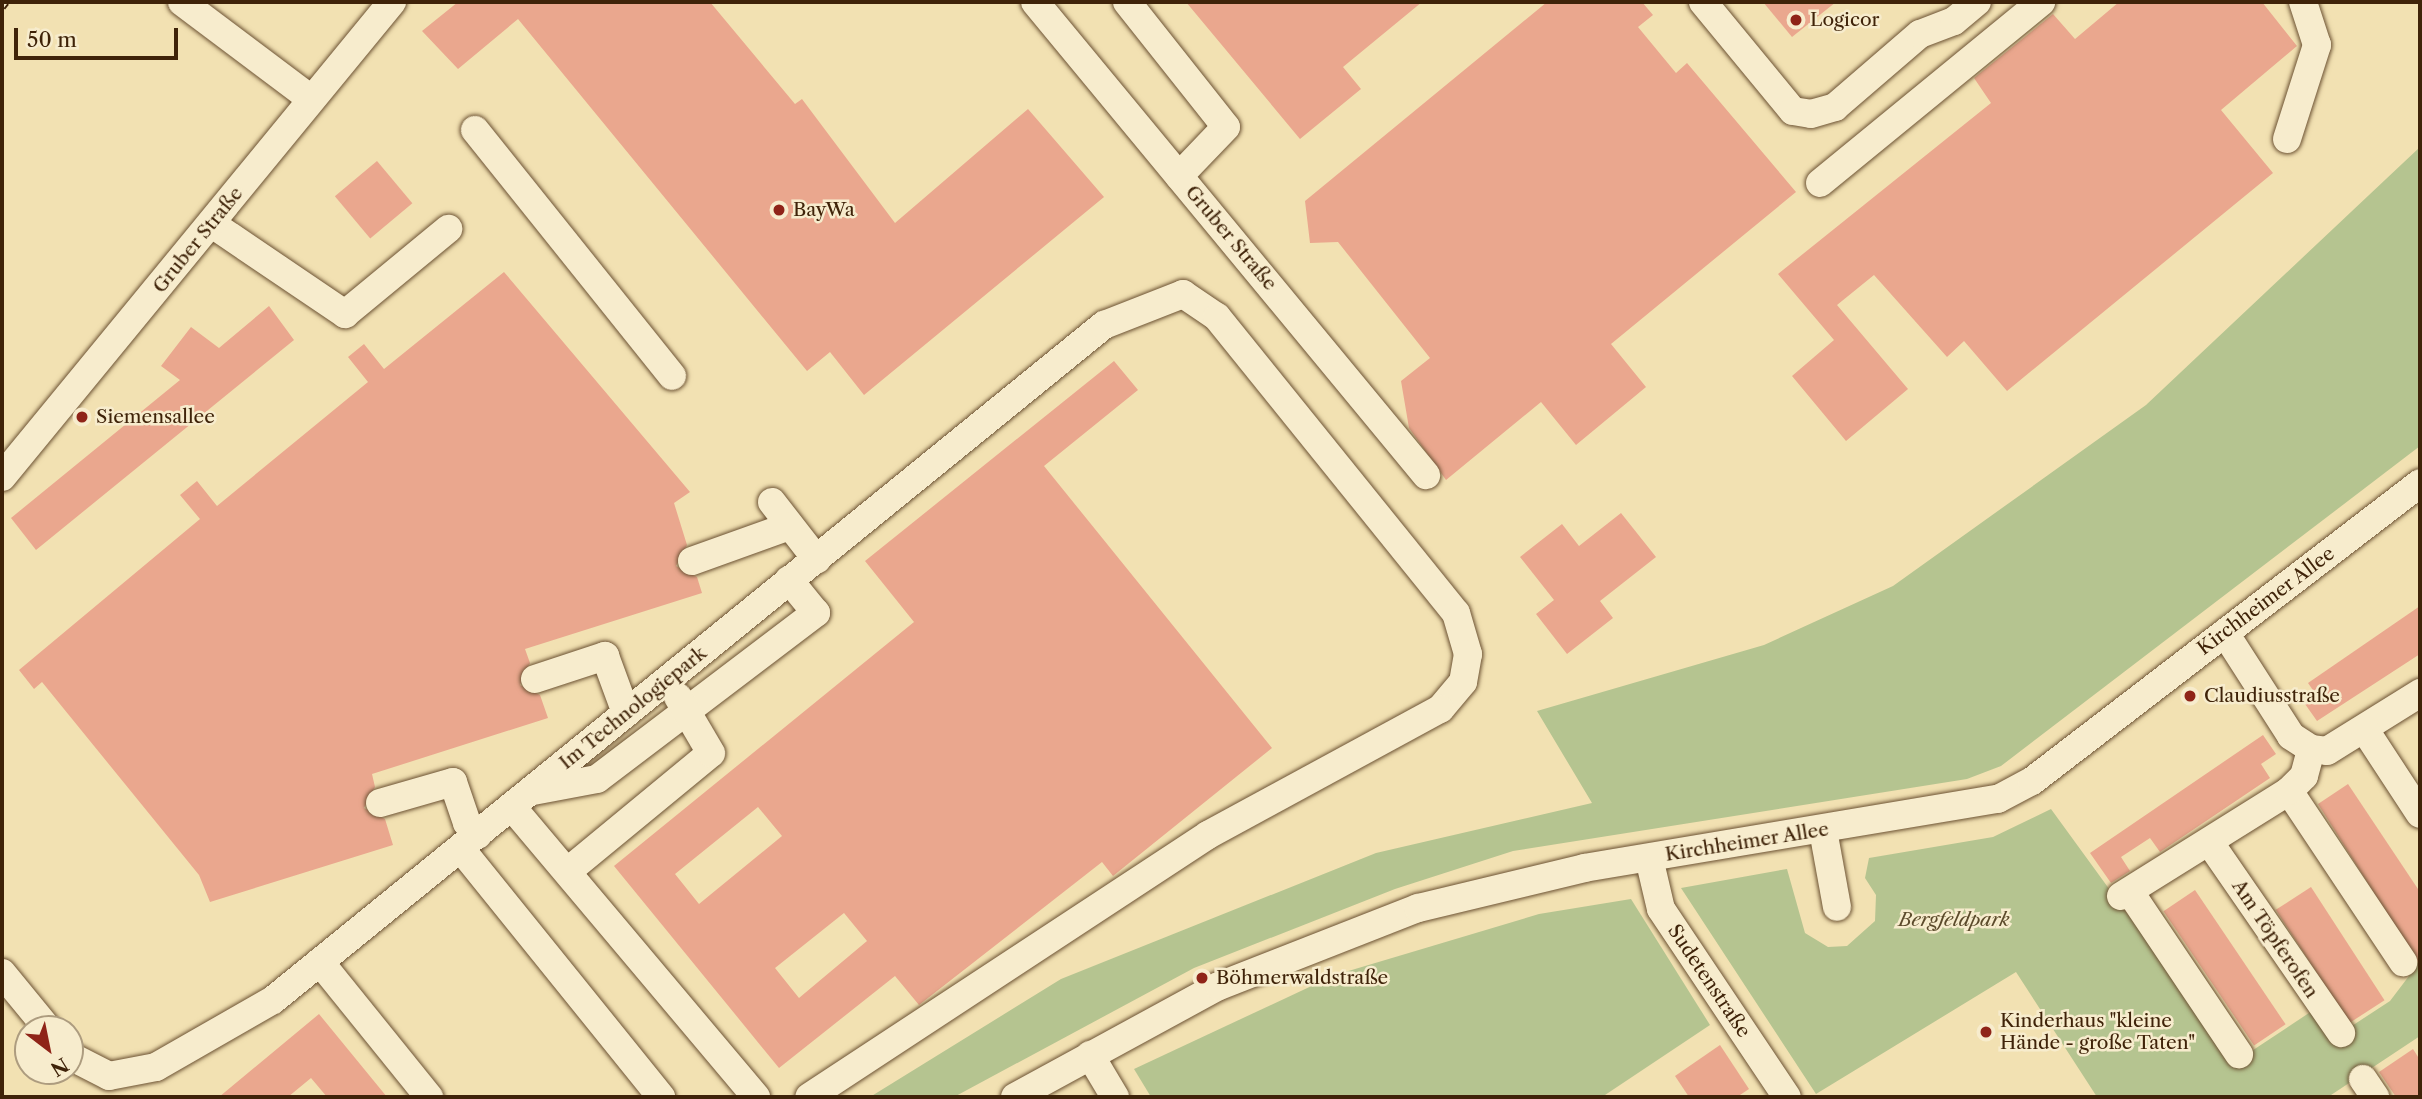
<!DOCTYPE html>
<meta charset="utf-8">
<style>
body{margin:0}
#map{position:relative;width:2422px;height:1099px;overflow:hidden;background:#f2e1b2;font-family:"Libre Caslon Text",serif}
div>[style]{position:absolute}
.green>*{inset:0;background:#b5c490}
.building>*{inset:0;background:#eaa78e;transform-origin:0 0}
.roads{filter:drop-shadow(0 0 2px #6c5233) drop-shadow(0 0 2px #6c5233)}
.minor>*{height:28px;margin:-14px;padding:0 14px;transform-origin:14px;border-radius:14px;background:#f7eccd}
.rail>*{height:8px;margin-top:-4px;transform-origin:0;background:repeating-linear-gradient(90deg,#f7eccd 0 16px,#3f2309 0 32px);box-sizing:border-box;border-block:2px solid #3f2309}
.dots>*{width:19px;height:19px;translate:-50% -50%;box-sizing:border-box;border:4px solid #f7eccd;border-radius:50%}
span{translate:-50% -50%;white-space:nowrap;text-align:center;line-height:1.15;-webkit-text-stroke:5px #f7eccd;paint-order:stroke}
.poi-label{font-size:19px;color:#3f2309}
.left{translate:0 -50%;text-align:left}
.street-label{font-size:19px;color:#3f2309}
.park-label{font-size:19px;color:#5c4b2b;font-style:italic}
.frame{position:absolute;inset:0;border:4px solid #3f2309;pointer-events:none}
.north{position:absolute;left:14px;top:1015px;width:70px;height:70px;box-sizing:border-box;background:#f7eccd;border:2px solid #ad9c7f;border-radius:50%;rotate:148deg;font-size:19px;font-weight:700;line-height:28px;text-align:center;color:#3f2309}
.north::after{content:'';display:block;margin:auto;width:24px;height:32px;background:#8f2418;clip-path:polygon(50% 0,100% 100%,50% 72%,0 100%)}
.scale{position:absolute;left:14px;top:28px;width:164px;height:32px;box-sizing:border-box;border:4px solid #3f2309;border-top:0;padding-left:9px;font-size:21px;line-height:24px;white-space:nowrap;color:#3f2309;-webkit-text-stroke:5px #f7eccd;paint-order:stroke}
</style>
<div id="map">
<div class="green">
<div style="clip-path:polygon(2420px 147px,2420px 446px,2001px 766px,1967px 779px,1513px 851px,1395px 889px,1194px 968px,954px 1097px,870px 1097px,1061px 979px,1376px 853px,1592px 803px,1537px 711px,1764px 645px,1893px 586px,2146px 405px)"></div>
<div style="clip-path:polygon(2051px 809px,2235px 1062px,2315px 1009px,2338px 1035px,2390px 1001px,2412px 972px,2409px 960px,2420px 952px,2420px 1036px,2328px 1097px,2097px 1097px,2016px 972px,1816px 1094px,1681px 888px,1787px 869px,1805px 933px,1828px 947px,1847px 946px,1875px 921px,1876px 895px,1865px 878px,1869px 858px,1993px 837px)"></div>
<div style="clip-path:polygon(1631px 899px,1710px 1025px,1602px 1097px,1151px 1097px,1134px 1069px,1335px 975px,1539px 914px)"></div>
</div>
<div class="building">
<div style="clip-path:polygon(458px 2px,710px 2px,795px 104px,802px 99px,895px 223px,1028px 109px,1104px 197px,864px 395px,830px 352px,807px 371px,518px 19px,458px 69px,422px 31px)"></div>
<div style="clip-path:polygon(1186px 2px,1422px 2px,1343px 67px,1361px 89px,1300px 139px)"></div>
<div style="clip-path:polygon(1547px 2px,1642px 2px,1653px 15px,1638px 27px,1676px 73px,1687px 63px,1796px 192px,1611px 344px,1646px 387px,1576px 445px,1541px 402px,1446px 480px,1409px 428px,1401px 381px,1430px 358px,1338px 242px,1310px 243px,1305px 201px)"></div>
<div style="clip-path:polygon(1763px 2px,1836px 2px,1792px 37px)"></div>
<div style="clip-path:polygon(2119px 2px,2262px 2px,2297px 46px,2221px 110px,2273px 173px,2007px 391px,1964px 341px,1947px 357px,1874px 275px,1837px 305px,1908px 389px,1846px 441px,1792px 376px,1834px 340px,1778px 274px,1991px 103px,1974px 78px,2053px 14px,2075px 39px)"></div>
<div style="left:377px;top:161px;width:55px;height:55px;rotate:50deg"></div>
<div style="clip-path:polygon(504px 272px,690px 492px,674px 503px,687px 545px,676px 566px,697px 577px,702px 593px,525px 649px,530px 663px,520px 685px,540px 695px,548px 718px,372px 774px,375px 787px,364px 808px,385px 819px,393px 845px,210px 902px,199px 875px,42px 682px,34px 689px,19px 670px,200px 519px,180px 495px,197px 481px,217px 506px,368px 382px,348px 357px,364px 344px,384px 369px)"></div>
<div style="clip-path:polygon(269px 306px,294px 340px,36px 550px,11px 518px,180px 380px,161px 366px,191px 327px,219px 348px)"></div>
<div style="clip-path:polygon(evenodd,1114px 361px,1138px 390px,1044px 466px,1272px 748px,1113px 876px,1102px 862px,919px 1005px,895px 976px,779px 1068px,614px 866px,914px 622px,865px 561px,1114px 361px,758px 807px,782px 836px,699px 904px,675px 874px,758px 807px,1114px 361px,844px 913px,867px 941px,799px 998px,775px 968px,844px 913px)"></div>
<div style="clip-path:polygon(1621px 513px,1656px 557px,1600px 601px,1613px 618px,1567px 654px,1536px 614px,1554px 600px,1520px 557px,1562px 524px,1579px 546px)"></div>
<div style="clip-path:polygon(2420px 606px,2420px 654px,2317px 721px,2305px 704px,2317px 696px,2308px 683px)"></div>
<div style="clip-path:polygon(2263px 735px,2276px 754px,2261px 764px,2270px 778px,2160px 852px,2150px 838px,2121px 857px,2130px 871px,2111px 883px,2090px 853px)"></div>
<div style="clip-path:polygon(2348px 784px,2420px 892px,2420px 966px,2318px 804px)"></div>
<div style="left:2311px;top:887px;width:135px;height:42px;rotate:57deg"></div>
<div style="left:2195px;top:890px;width:162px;height:38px;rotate:56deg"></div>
<div style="clip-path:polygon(319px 1014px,387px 1097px,327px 1097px,311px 1078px,288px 1097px,219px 1097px)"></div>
<div style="clip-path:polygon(1720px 1045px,1749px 1089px,1737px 1097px,1689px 1097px,1675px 1076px)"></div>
<div style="clip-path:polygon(2413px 1049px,2420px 1060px,2420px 1097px,2396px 1097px,2379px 1072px)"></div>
</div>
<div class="roads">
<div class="minor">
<div style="left:182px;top:2px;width:161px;rotate:36.9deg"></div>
<div style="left:1035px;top:2px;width:614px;rotate:50.42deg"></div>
<div style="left:1127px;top:2px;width:159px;rotate:51.6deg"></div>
<div style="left:1226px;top:127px;width:68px;rotate:133.8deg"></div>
<div style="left:1703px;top:2px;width:141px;rotate:50.5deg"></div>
<div style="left:1793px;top:111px;width:18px;rotate:9deg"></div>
<div style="left:1811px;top:114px;width:25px;rotate:-16deg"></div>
<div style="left:1835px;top:107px;width:112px;rotate:-40.7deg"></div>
<div style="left:1920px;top:34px;width:36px;rotate:-21deg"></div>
<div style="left:1954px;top:21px;width:30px;rotate:-40deg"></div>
<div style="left:475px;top:130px;width:315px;rotate:51.3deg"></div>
<div style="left:2287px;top:139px;width:99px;rotate:-72.3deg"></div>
<div style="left:2317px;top:45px;width:45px;rotate:-108deg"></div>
<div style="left:1820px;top:183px;width:286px;rotate:-39.3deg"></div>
<div style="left:212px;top:224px;width:161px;rotate:34.1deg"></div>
<div style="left:345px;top:314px;width:134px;rotate:-39.5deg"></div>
<div style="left:2px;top:477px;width:615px;rotate:-50.61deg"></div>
<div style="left:772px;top:502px;width:73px;rotate:52.2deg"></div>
<div style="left:692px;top:561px;width:104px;rotate:-19.7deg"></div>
<div style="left:2225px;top:633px;width:122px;rotate:57.3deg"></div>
<div style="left:2291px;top:736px;width:24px;rotate:33deg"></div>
<div style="left:2311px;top:749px;width:16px;rotate:7deg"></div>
<div style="left:2327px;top:751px;width:110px;rotate:-31.9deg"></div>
<div style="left:535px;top:679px;width:74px;rotate:-18.2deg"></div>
<div style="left:605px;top:656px;width:61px;rotate:69.8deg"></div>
<div style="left:2365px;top:730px;width:100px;rotate:56.8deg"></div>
<div style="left:533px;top:791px;width:65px;rotate:-10.6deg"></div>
<div style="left:597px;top:779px;width:275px;rotate:-37.2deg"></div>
<div style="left:816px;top:613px;width:43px;rotate:-129.3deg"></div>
<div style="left:2289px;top:791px;width:206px;rotate:56.3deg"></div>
<div style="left:380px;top:803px;width:76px;rotate:-16deg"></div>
<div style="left:453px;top:782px;width:43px;rotate:71.1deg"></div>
<div style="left:467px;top:823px;width:16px;rotate:47deg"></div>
<div style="left:512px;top:807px;width:379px;rotate:49.9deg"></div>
<div style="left:1823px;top:830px;width:78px;rotate:79.7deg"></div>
<div style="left:2210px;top:843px;width:231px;rotate:55.4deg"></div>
<div style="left:461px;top:849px;width:319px;rotate:51.1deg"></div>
<div style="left:1649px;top:858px;width:52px;rotate:76.8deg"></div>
<div style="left:1661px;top:909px;width:226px;rotate:56.2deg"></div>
<div style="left:568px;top:871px;width:185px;rotate:-39.5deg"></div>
<div style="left:711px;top:753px;width:65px;rotate:-120.5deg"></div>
<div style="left:2132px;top:895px;width:192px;rotate:56.1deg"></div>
<div style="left:2121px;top:896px;width:198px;rotate:-32deg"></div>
<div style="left:2289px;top:791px;width:21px;rotate:-45deg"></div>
<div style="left:2304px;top:776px;width:28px;rotate:-75deg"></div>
<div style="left:320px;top:962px;width:174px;rotate:51.1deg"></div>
<div style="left:2px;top:973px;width:72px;rotate:50.6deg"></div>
<div style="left:1090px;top:1055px;width:49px;rotate:59.2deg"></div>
<div style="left:70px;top:1056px;width:44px;rotate:27.1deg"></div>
<div style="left:109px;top:1076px;width:48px;rotate:-10.8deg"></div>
<div style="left:156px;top:1067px;width:135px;rotate:-29.8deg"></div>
<div style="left:273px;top:1000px;width:1071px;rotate:-39.09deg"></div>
<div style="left:1104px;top:325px;width:85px;rotate:-21.4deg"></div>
<div style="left:1183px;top:294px;width:41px;rotate:34.1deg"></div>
<div style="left:1217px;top:317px;width:380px;rotate:51.1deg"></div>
<div style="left:1456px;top:613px;width:43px;rotate:73.7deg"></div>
<div style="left:1468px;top:654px;width:28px;rotate:100deg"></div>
<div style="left:1463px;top:682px;width:35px;rotate:130deg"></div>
<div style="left:1440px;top:709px;width:264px;rotate:151.5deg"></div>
<div style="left:1208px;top:835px;width:477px;rotate:146.7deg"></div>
<div style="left:2363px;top:1079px;width:22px;rotate:56deg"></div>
<div style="left:1015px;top:1097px;width:232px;rotate:-28.6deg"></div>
<div style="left:1219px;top:986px;width:214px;rotate:-21.4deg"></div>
<div style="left:1418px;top:908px;width:171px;rotate:-13.5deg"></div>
<div style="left:1584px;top:868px;width:420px;rotate:-9.5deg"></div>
<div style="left:1998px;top:799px;width:38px;rotate:-28deg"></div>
<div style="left:2032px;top:781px;width:489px;rotate:-37.5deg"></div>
</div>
</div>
<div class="rail">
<div style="left:2px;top:7px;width:6px;rotate:-51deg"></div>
</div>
<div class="dots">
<div style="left:1796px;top:20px;background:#8f2418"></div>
<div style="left:779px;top:210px;background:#8f2418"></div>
<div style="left:82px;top:417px;background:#8f2418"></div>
<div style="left:2190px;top:696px;background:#8f2418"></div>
<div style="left:1202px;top:978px;background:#8f2418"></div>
<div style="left:1986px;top:1032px;background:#8f2418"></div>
</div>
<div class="poi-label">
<span class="left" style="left:1810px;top:20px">Logicor</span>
<span class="left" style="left:793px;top:210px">BayWa</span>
<span class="left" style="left:96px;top:417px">Siemensallee</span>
<span class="left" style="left:2204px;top:696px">Claudiusstraße</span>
<span class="left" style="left:1216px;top:978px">Böhmerwaldstraße</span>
<span class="left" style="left:2000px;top:1032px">Kinderhaus "kleine<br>Hände - große Taten"</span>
</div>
<div class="street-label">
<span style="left:1231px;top:238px;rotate:50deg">Gruber Straße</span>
<span style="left:198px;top:240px;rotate:-51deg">Gruber Straße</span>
<span style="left:2266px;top:601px;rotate:-37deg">Kirchheimer Allee</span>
<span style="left:633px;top:708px;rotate:-39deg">Im Technologiepark</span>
<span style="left:1747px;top:842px;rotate:-9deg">Kirchheimer Allee</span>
<span style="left:2275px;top:939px;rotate:56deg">Am Töpferofen</span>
<span style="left:1709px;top:981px;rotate:56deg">Sudetenstraße</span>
</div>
<div class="park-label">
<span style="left:1954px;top:920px">Bergfeldpark</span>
</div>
<div class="frame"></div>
<div class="north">N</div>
<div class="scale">50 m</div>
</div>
